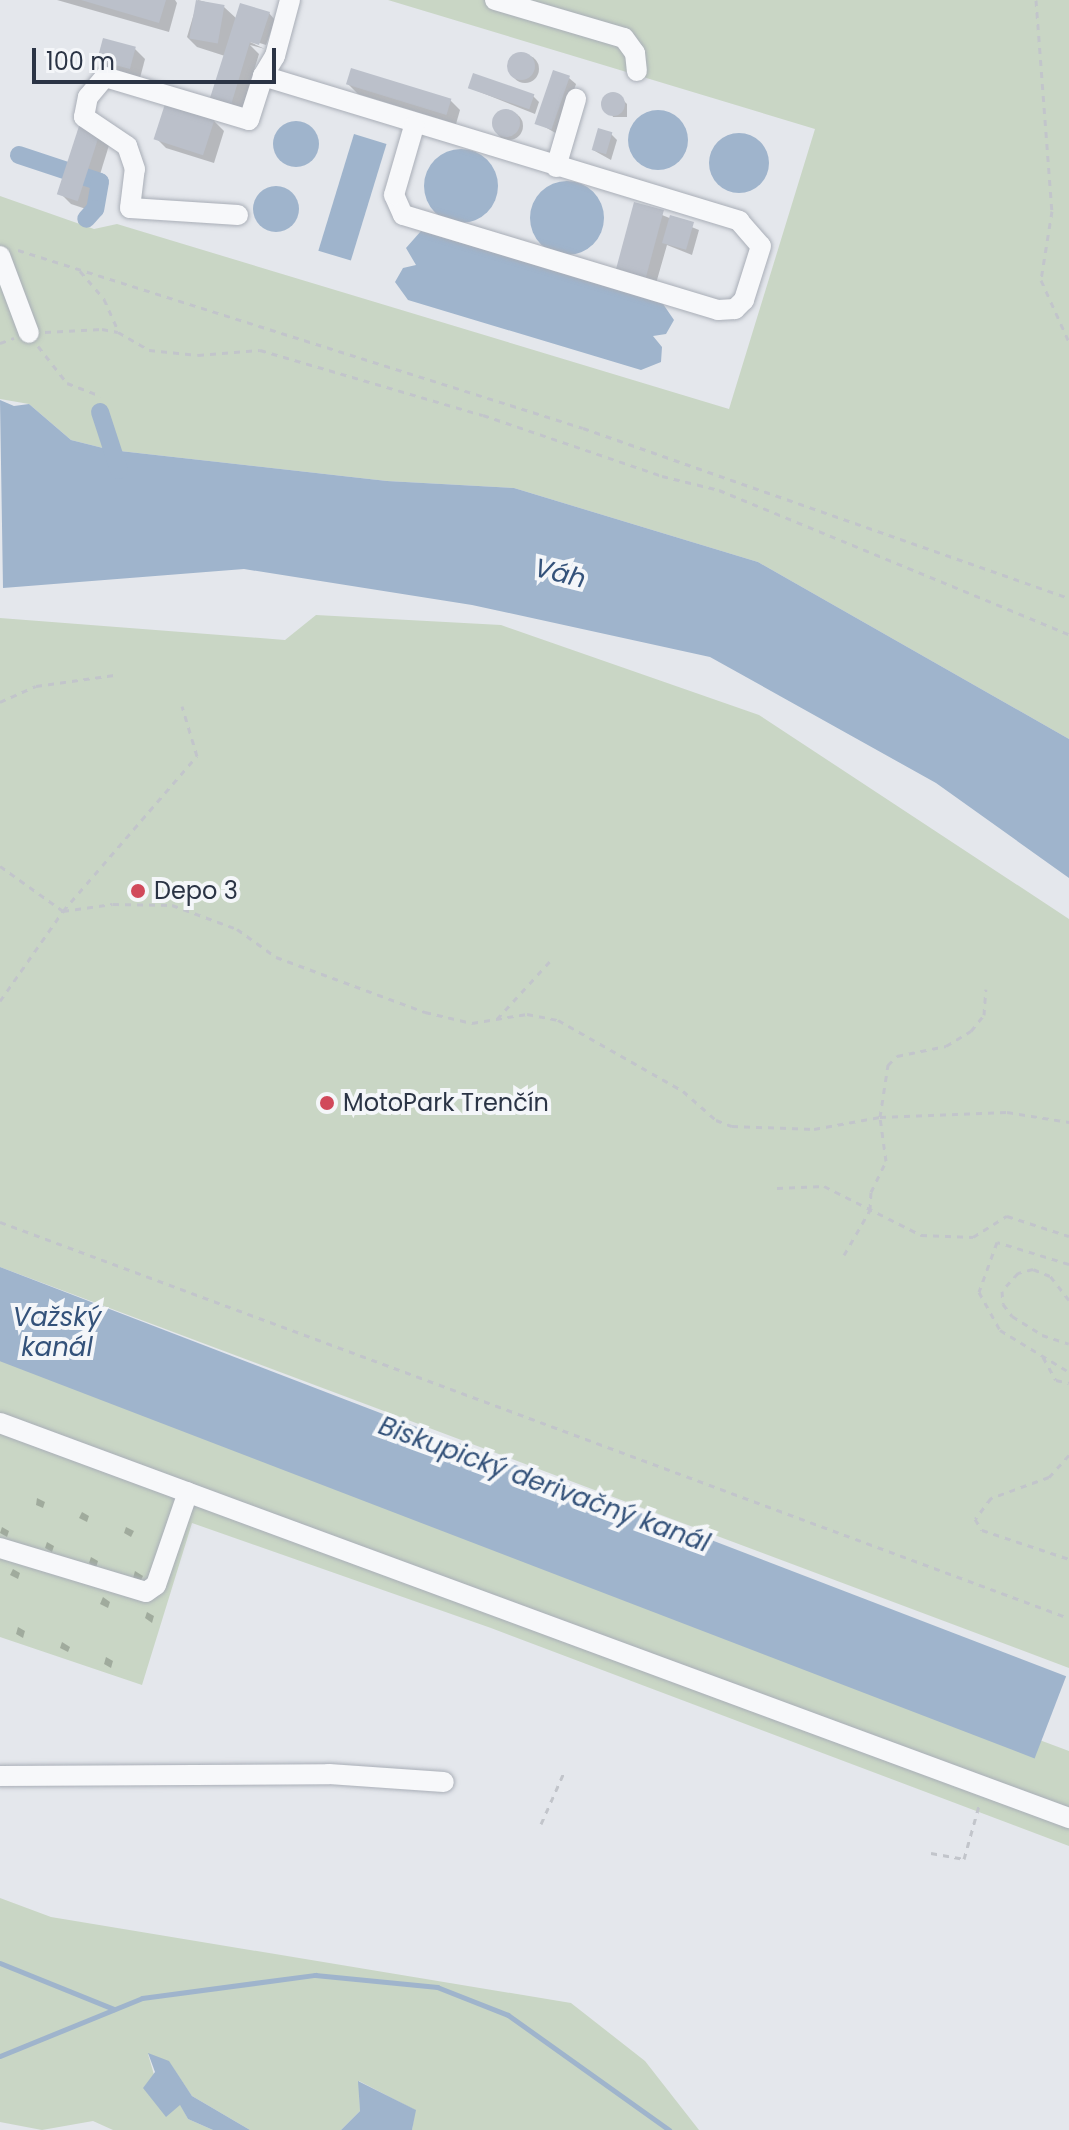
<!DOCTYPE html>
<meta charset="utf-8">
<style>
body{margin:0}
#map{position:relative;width:1069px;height:2130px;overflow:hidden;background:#e4e7ec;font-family:Poppins,sans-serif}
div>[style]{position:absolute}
.green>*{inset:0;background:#c9d6c5}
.water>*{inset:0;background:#9fb4cc;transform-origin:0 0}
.round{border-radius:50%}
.shadow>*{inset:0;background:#0003}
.stream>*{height:5px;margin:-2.5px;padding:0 2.5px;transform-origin:2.5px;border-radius:2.5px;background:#9fb4cc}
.canal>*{height:18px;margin:-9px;padding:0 9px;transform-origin:9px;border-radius:9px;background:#9fb4cc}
.building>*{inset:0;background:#bbc0ca;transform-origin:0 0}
.path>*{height:3px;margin-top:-1.5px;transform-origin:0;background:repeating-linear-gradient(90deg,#c2c5cb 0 6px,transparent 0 12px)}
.roads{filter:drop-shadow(0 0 2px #a9aeb7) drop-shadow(0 0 2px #a9aeb7)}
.minor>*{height:20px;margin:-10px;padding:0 10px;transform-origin:10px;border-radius:10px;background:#f7f8fa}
.dots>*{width:22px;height:22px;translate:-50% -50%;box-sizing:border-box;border:4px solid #f4f6f9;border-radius:50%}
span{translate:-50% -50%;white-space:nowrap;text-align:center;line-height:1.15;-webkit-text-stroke:8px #f4f6f9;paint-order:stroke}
.poi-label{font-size:24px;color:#2b3445}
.left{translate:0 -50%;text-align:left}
.water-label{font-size:26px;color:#34527a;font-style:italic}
.scale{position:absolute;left:32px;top:48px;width:244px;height:36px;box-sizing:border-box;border:4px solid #2b3445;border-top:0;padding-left:10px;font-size:24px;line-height:28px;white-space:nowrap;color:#2b3445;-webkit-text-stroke:6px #f4f6f9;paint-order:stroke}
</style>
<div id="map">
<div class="green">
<div style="clip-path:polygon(388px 0,1069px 0,1069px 739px,758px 562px,514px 488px,387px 481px,111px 450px,71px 440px,29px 404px,0 399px,0 196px,94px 229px,117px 224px,729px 409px,815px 129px)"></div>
<div style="clip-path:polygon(316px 615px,501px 625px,759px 715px,1069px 919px,1069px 1668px,0 1267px,0 618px,285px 640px)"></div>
<div style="clip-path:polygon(0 1355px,1069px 1751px,1069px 1846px,491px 1628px,192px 1523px,142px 1685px,0 1637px)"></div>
<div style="clip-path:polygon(0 1898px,51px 1917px,571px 2003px,645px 2061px,699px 2130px,412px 2130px,415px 2110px,359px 2081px,360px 2111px,341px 2130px,250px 2130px,192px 2096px,169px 2062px,148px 2054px,166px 2116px,180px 2104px,188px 2119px,213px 2130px,113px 2130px,93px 2121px,42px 2130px,0 2122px)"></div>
</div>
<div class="water">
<div class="round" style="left:628px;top:110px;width:60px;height:60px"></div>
<div class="round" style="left:273px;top:121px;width:46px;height:46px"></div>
<div class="round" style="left:709px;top:133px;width:60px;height:60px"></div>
<div style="left:354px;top:134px;width:34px;height:122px;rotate:17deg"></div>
<div class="round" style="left:424px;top:149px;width:74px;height:74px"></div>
<div class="round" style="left:530px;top:181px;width:74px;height:74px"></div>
<div class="round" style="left:253px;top:186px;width:46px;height:46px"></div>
<div style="clip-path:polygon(421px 231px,661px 301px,674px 320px,666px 334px,653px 336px,662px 347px,661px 362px,641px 370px,408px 300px,395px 282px,403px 268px,416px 265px,406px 248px)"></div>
<div style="clip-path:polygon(0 400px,14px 406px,29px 404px,71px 440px,111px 450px,387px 481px,514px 488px,758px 562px,1069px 739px,1069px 878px,936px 783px,710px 657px,472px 605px,244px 569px,3px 588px)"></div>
<div style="left:0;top:1267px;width:1142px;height:88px;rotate:21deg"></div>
<div style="clip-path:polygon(148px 2053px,169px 2061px,192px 2096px,250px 2130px,213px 2130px,188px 2119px,180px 2105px,166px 2117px,143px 2088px,155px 2072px)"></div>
<div style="clip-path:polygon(358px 2081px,416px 2110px,412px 2130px,341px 2130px,360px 2111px)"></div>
</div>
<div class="shadow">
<div style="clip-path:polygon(57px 0,175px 0,177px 3px,169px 32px)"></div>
<div style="clip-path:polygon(198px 0,224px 7px,237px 19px,269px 13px,275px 20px,266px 45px,237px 36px,265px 49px,250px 45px,259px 54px,241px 113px,223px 107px,225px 56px,197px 47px,187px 37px)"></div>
<div style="clip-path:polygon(135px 49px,145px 59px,140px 78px,109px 69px,99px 59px)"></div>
<div class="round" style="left:511px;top:55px;width:28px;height:28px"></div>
<div style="clip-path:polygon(569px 78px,576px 84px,559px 135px,538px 123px)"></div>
<div style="clip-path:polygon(348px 84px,450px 100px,460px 110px,456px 124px,358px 94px)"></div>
<div style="clip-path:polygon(470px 88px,533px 96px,539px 102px,535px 114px)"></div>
<div style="clip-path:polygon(606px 98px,621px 98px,627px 104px,627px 117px,613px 117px)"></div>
<div class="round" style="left:495px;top:112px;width:28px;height:28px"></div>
<div style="clip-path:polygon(214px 121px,224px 131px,214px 163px,166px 148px,156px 138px)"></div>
<div style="clip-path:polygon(100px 132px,110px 142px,89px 210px,71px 204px,61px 194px)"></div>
<div style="clip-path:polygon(611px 134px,617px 140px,611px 160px,593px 150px)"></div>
<div style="clip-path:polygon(635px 204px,699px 230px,692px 255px,667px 245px,655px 287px,626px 279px)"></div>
<div style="clip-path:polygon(37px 1498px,45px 1502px,43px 1508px,36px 1505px)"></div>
<div style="clip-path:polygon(82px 1512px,89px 1516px,87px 1522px,79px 1518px)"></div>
<div style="clip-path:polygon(2px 1527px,9px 1531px,7px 1537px,0 1533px)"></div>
<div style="clip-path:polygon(126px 1527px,134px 1531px,131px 1537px,124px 1533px)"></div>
<div style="clip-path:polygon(47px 1542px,54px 1546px,52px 1552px,45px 1548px)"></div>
<div style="clip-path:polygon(91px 1557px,98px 1561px,96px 1568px,89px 1563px)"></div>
<div style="clip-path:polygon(13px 1569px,20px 1573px,18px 1579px,10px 1575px)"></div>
<div style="clip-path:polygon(135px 1571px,143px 1576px,140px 1582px,133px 1578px)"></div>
<div style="clip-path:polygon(103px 1597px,110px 1602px,108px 1608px,100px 1604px)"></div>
<div style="clip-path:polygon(147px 1612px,154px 1616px,152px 1623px,145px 1618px)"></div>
<div style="clip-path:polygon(18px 1627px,25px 1631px,23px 1638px,16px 1634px)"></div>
<div style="clip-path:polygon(62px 1642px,70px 1647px,68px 1652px,60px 1648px)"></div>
<div style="clip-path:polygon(106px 1657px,113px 1661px,111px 1668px,104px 1664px)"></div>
</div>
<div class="stream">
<div style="left:0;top:1963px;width:123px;rotate:22deg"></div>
<div style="left:0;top:2056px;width:153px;rotate:-22.2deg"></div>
<div style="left:142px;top:1998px;width:175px;rotate:-7.6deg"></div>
<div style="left:315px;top:1975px;width:123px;rotate:5.6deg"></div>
<div style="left:437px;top:1987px;width:76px;rotate:21.5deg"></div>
<div style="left:508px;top:2015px;width:198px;rotate:35.5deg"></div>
</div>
<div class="canal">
<div style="left:19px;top:155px;width:85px;rotate:18.4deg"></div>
<div style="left:100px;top:182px;width:27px;rotate:100deg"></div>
<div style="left:95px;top:209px;width:13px;rotate:132deg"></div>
<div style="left:100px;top:412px;width:61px;rotate:71.9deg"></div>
</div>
<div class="building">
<div style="clip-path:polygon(81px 0,166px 0,159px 23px)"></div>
<div style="left:196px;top:0;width:29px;height:39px;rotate:10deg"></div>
<div style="clip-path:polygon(240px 3px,270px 12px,259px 45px,250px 42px,231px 105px,210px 98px)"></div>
<div style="left:103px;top:38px;width:34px;height:23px;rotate:15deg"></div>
<div class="round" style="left:507px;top:52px;width:28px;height:28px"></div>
<div style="left:351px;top:68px;width:105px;height:17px;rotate:17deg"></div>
<div style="left:553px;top:70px;width:18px;height:57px;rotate:19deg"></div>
<div style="left:473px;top:73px;width:65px;height:16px;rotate:19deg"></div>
<div class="round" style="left:601px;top:92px;width:24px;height:24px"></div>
<div style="left:165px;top:104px;width:52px;height:37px;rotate:18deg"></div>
<div class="round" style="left:492px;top:109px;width:28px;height:28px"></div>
<div style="left:80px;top:123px;width:22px;height:75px;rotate:18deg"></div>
<div style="left:598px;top:128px;width:15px;height:23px;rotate:16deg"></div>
<div style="left:634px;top:202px;width:31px;height:71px;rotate:15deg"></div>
<div style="left:670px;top:215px;width:25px;height:29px;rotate:16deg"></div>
</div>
<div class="path">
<div style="left:1036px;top:0;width:212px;rotate:85.7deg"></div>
<div style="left:1052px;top:211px;width:70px;rotate:99.1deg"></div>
<div style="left:1041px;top:280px;width:68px;rotate:65.7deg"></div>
<div style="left:18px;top:250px;width:592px;rotate:17.49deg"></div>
<div style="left:583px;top:428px;width:515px;rotate:19.28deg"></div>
<div style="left:80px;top:271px;width:37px;rotate:49deg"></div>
<div style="left:104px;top:299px;width:35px;rotate:66deg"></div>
<div style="left:45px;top:332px;width:57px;rotate:-3deg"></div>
<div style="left:102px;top:329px;width:16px;rotate:11deg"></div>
<div style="left:118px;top:332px;width:36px;rotate:30deg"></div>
<div style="left:149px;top:350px;width:49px;rotate:5.8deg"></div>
<div style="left:198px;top:355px;width:62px;rotate:-4.6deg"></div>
<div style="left:260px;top:350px;width:232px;rotate:16.3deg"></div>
<div style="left:483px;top:415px;width:189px;rotate:18.8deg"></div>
<div style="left:662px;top:476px;width:59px;rotate:13.8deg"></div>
<div style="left:719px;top:490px;width:378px;rotate:22.4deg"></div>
<div style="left:0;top:343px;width:15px;rotate:-20deg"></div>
<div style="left:38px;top:346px;width:47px;rotate:51.9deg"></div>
<div style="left:67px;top:383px;width:36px;rotate:21deg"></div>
<div style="left:0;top:702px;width:39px;rotate:-24deg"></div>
<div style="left:36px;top:686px;width:79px;rotate:-8deg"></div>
<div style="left:0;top:866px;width:77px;rotate:35.5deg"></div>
<div style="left:63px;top:911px;width:205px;rotate:-49.2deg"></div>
<div style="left:197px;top:756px;width:52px;rotate:-106.7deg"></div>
<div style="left:0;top:1001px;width:110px;rotate:-55deg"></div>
<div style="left:63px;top:911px;width:50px;rotate:-8deg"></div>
<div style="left:113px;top:904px;width:59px;rotate:1deg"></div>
<div style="left:172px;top:905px;width:69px;rotate:20.3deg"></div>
<div style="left:237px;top:929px;width:48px;rotate:35.7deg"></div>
<div style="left:276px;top:957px;width:159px;rotate:20.3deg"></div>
<div style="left:425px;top:1012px;width:48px;rotate:13.2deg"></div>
<div style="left:472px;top:1023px;width:56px;rotate:-9.3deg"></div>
<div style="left:527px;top:1014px;width:32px;rotate:11deg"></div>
<div style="left:558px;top:1020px;width:144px;rotate:29.6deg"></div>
<div style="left:683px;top:1091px;width:44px;rotate:41.3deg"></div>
<div style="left:716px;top:1120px;width:17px;rotate:21deg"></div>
<div style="left:732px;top:1126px;width:82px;rotate:2.1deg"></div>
<div style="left:814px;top:1129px;width:67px;rotate:-10.3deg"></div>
<div style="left:880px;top:1117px;width:127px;rotate:-2.3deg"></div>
<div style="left:1007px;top:1112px;width:63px;rotate:9.2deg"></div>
<div style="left:497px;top:1019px;width:80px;rotate:-47.5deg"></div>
<div style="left:777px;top:1188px;width:47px;rotate:-2.4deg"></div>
<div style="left:824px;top:1186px;width:109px;rotate:26.8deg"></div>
<div style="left:921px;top:1235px;width:52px;rotate:2.2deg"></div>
<div style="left:973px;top:1237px;width:40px;rotate:-32deg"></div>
<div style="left:1007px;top:1216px;width:65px;rotate:17.9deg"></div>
<div style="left:0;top:1222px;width:1140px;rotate:20.33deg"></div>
<div style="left:844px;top:1255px;width:52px;rotate:-60deg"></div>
<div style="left:870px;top:1210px;width:18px;rotate:-87deg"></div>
<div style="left:871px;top:1192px;width:34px;rotate:-64deg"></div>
<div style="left:886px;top:1161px;width:44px;rotate:-97.8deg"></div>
<div style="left:880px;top:1117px;width:53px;rotate:-81.3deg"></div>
<div style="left:888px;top:1065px;width:13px;rotate:-45deg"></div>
<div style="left:897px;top:1056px;width:50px;rotate:-11.5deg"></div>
<div style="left:946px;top:1046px;width:29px;rotate:-31deg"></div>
<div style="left:971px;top:1031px;width:21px;rotate:-51deg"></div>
<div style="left:984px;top:1015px;width:26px;rotate:-86deg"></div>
<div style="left:1069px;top:1264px;width:75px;rotate:-163deg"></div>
<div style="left:997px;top:1242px;width:53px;rotate:109.8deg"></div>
<div style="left:979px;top:1292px;width:43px;rotate:61.1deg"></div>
<div style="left:1000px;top:1330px;width:81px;rotate:31.3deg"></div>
<div style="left:1069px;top:1300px;width:31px;rotate:-128deg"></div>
<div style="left:1050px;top:1276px;width:18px;rotate:-158deg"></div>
<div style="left:1033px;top:1269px;width:16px;rotate:165deg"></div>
<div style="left:1018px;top:1273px;width:24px;rotate:132deg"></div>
<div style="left:1002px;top:1291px;width:13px;rotate:86deg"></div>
<div style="left:1003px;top:1304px;width:15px;rotate:53deg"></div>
<div style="left:1012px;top:1316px;width:36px;rotate:32deg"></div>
<div style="left:1042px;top:1335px;width:28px;rotate:18deg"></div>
<div style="left:1043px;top:1357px;width:26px;rotate:61deg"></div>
<div style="left:1056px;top:1380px;width:13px;rotate:13deg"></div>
<div style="left:1069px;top:1455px;width:30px;rotate:132deg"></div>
<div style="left:1049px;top:1477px;width:62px;rotate:160.1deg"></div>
<div style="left:991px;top:1498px;width:26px;rotate:127deg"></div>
<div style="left:975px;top:1519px;width:13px;rotate:58deg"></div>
<div style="left:982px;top:1530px;width:92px;rotate:18.4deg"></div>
<div style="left:541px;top:1824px;width:59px;rotate:-66deg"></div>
<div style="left:931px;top:1853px;width:34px;rotate:10deg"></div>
<div style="left:964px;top:1859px;width:59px;rotate:-74.3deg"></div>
</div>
<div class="roads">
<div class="minor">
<div style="left:290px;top:0;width:58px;rotate:105deg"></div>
<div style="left:275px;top:56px;width:23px;rotate:121deg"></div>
<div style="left:263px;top:76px;width:498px;rotate:16.9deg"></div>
<div style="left:739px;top:221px;width:33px;rotate:49deg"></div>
<div style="left:761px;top:246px;width:57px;rotate:107.5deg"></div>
<div style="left:744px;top:300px;width:13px;rotate:135deg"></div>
<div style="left:735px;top:309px;width:17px;rotate:177deg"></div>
<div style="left:718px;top:310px;width:329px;rotate:-163.2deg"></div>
<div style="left:403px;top:215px;width:22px;rotate:-114deg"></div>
<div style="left:394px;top:195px;width:72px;rotate:-73.8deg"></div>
<div style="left:495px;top:0;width:134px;rotate:16.4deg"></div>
<div style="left:624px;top:38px;width:19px;rotate:54deg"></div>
<div style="left:635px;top:53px;width:18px;rotate:84deg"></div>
<div style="left:556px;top:167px;width:71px;rotate:-73.6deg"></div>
<div style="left:238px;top:215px;width:108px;rotate:-176.3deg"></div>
<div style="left:130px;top:208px;width:39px;rotate:-83deg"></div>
<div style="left:135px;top:169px;width:24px;rotate:-109deg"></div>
<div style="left:127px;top:146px;width:52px;rotate:-146deg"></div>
<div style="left:84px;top:117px;width:20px;rotate:-79deg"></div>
<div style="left:88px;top:97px;width:26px;rotate:-50deg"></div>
<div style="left:105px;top:77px;width:150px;rotate:16.6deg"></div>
<div style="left:249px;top:120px;width:46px;rotate:-72.3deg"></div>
<div style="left:0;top:256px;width:82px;rotate:69.4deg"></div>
<div style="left:0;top:1423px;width:1140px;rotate:20.28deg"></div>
<div style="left:0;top:1548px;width:152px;rotate:16.8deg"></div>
<div style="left:146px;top:1592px;width:12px;rotate:-35deg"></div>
<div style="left:156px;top:1585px;width:98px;rotate:-71deg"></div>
<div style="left:0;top:1776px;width:329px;rotate:-0.3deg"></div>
<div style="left:329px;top:1774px;width:115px;rotate:4deg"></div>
</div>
</div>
<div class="dots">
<div style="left:138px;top:891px;background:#d1495b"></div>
<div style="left:327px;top:1103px;background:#d1495b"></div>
</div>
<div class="poi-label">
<span class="left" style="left:154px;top:891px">Depo 3</span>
<span class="left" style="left:343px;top:1103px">MotoPark Trenčín</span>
</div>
<div class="water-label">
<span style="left:560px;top:574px;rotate:14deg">Váh</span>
<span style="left:57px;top:1333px">Važský<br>kanál</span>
<span style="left:544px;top:1485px;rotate:20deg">Biskupický derivačný kanál</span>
</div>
<div class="scale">100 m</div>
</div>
